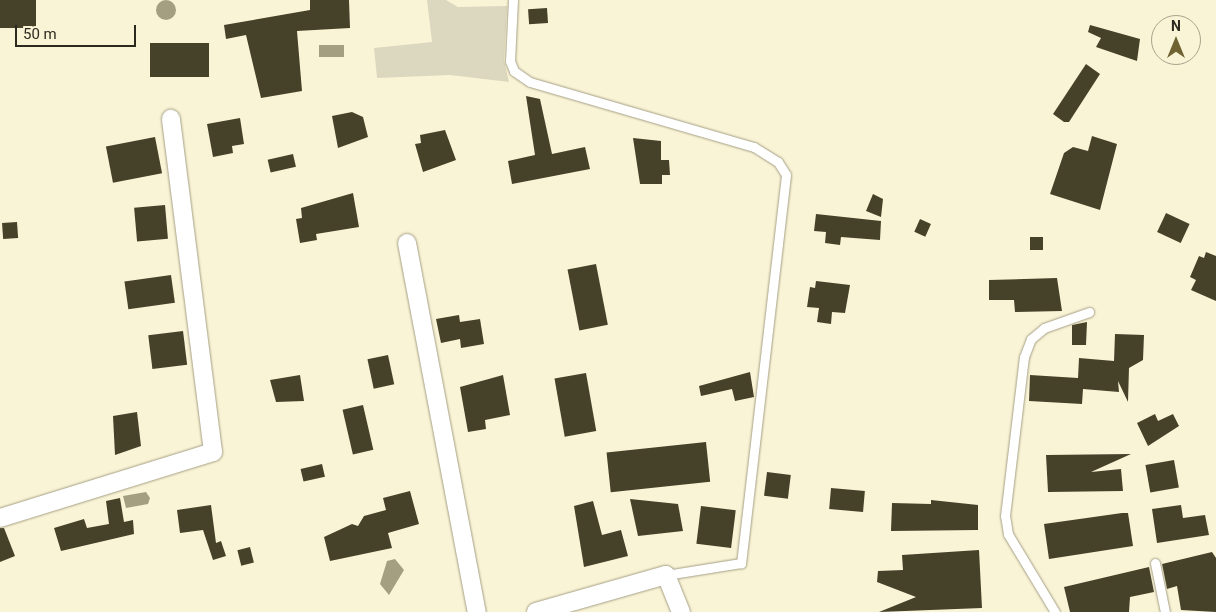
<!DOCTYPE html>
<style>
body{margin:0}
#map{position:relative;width:1216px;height:612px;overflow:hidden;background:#faf4d7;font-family:Roboto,sans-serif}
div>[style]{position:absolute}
.green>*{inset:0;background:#dcd7bf}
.water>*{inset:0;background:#a59f81;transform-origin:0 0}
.round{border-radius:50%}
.building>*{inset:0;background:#464129;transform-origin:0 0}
.roads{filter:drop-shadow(0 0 1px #a49f84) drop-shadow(0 0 1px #a49f84)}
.service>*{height:9px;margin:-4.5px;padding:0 4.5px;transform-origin:4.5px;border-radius:4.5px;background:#fff}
.minor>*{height:18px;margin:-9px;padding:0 9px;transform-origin:9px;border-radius:9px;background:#fff}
span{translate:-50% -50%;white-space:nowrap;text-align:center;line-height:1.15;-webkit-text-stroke:5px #faf4d7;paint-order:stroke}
.north{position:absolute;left:1151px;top:15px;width:50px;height:50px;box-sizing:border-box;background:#faf4d7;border:1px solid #a8a38d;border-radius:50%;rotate:0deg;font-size:14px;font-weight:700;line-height:20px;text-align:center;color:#2c2a1f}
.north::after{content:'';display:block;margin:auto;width:18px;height:22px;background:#6f6431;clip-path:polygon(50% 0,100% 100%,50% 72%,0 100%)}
.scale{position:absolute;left:15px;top:25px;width:121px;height:22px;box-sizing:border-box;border:2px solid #2c2a1f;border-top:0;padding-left:6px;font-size:15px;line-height:18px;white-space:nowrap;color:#2c2a1f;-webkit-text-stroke:4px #faf4d7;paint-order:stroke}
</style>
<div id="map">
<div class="green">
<div style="clip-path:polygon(427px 0,446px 0,458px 7px,507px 6px,504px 60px,509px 82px,450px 75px,377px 78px,374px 48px,432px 42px)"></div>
</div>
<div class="water">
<div class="round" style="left:156px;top:0;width:20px;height:20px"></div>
<div style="left:344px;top:45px;width:12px;height:25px;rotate:90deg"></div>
<div style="clip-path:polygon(146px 492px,150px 498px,148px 504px,126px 508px,123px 496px)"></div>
<div style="clip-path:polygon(395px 559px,404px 570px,389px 595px,380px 584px,387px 561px)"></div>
</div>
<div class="building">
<div style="left:0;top:0;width:36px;height:28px"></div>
<div style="clip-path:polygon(310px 0,349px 0,350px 28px,297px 31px,302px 91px,261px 98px,246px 35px,226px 39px,224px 25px,310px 10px)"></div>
<div style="left:547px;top:8px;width:15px;height:19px;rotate:86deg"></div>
<div style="clip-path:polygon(1090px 25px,1140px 39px,1137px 61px,1096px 47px,1101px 38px,1088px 32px)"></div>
<div style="left:150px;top:43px;width:59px;height:34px"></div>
<div style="clip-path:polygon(1086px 64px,1100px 74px,1069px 122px,1064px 122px,1053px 114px)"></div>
<div style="clip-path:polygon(526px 96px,540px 99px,552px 154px,585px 147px,590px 169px,512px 184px,508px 161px,535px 155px)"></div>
<div style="clip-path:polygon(352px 112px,363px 117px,368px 137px,338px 148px,332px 116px)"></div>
<div style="clip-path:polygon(240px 118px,244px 144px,232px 146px,233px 153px,213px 157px,207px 124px)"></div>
<div style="clip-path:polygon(445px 130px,456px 160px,423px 172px,415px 144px,421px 143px,420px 135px)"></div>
<div style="clip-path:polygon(1092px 136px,1117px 144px,1100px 210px,1050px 194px,1064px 153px,1073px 147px,1088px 151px)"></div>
<div style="left:155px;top:137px;width:37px;height:50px;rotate:79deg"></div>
<div style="clip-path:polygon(633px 138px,661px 141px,661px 160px,669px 160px,670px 175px,662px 175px,662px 184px,640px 184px)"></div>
<div style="left:293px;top:154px;width:13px;height:26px;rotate:77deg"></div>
<div style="clip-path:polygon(353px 193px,359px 227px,316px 234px,317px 240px,300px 243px,296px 219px,302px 218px,301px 208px)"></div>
<div style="clip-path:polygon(873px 194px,883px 199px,881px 217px,866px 211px)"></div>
<div style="left:165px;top:205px;width:34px;height:31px;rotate:85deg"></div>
<div style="left:1166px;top:213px;width:26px;height:21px;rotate:25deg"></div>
<div style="clip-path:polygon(816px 214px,881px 221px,880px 240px,841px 237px,840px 245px,825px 243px,826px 232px,814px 231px)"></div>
<div style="left:920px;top:219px;width:12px;height:14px;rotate:24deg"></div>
<div style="left:17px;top:222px;width:16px;height:15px;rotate:86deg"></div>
<div style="left:1030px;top:237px;width:13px;height:13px"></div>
<div style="clip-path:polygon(1206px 252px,1216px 256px,1216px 301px,1191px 290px,1196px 280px,1190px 277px,1199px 256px,1204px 258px)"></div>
<div style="left:596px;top:264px;width:62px;height:29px;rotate:79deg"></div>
<div style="left:171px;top:275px;width:28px;height:47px;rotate:82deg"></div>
<div style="clip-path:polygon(1057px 278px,1062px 311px,1015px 312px,1014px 300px,989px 300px,989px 280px)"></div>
<div style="clip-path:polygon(816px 281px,850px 285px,845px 313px,832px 312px,831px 324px,817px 322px,819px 308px,807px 307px,810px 287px,815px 288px)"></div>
<div style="clip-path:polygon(459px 315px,460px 322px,480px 319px,484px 344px,461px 348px,460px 339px,441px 343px,436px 319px)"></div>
<div style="clip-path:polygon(1087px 322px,1086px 345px,1072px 345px,1072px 325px)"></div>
<div style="left:183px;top:331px;width:34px;height:35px;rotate:83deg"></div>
<div style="clip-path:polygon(1115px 334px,1144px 335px,1143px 360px,1129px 368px,1128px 402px,1118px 381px,1119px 392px,1083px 389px,1082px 404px,1029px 401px,1030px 375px,1078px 378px,1079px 358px,1114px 361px)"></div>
<div style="left:388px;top:355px;width:30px;height:21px;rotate:78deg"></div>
<div style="clip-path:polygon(750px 372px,754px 397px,735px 401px,732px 389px,701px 396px,699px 386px)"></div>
<div style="left:586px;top:373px;width:59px;height:32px;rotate:80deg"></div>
<div style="clip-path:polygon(300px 375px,304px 401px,276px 402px,270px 380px)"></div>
<div style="clip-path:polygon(503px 375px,510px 415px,485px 420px,486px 429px,468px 432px,460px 387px)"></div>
<div style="left:363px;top:405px;width:46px;height:21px;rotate:77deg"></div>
<div style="clip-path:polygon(137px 412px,141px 446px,115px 455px,113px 416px)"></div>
<div style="clip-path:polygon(1155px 414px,1158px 421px,1173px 414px,1179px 426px,1148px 446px,1137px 423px)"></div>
<div style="left:706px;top:442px;width:40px;height:100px;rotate:84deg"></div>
<div style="clip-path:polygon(1131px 454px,1091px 472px,1121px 469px,1123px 491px,1048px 492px,1046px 455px)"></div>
<div style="left:1174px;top:460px;width:28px;height:29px;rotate:80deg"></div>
<div style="left:322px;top:464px;width:13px;height:22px;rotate:77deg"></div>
<div style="left:767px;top:472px;width:24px;height:24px;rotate:7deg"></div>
<div style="left:831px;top:488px;width:34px;height:21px;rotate:5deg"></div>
<div style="clip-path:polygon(410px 491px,419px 524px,388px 533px,392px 548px,330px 561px,324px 537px,352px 524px,358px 526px,364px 516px,386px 510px,383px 498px)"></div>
<div style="clip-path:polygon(120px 498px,124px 522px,133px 520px,134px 534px,61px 551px,54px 528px,84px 519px,87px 528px,109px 524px,106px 501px)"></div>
<div style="clip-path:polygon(630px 499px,678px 504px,683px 531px,638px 536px)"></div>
<div style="clip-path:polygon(931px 500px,978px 505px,978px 530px,891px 531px,892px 503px,931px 504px)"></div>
<div style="clip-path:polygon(593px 501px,602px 535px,621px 530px,628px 556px,584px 567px,574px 506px)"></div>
<div style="clip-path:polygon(211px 505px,216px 543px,221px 541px,226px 556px,213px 560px,203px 530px,180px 533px,177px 510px)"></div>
<div style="clip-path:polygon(1181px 505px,1183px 518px,1205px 515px,1209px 535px,1157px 543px,1152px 509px)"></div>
<div style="left:701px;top:506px;width:35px;height:38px;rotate:7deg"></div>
<div style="clip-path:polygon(1122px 513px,1128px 513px,1133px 546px,1049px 559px,1044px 524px)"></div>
<div style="clip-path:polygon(0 528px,4px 528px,15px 556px,0 562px)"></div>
<div style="left:250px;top:547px;width:16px;height:13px;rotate:76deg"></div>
<div style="clip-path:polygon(979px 550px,982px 608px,879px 612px,916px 597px,877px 582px,878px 571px,903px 570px,902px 555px)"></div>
<div style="clip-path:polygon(1212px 552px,1216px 558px,1216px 612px,1181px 610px,1177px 586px,1167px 589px,1162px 564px)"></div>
<div style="clip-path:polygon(1149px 567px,1154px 592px,1130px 597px,1129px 612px,1070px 612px,1064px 587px)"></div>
</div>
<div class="roads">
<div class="service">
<div style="left:513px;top:0;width:61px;rotate:92.8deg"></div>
<div style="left:510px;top:61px;width:11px;rotate:68deg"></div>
<div style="left:514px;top:71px;width:19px;rotate:35deg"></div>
<div style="left:530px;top:82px;width:233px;rotate:16.2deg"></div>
<div style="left:754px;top:147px;width:28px;rotate:32deg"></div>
<div style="left:778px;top:162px;width:15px;rotate:58deg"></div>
<div style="left:786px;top:175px;width:391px;rotate:96.6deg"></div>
<div style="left:741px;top:563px;width:76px;rotate:170.9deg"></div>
<div style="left:1155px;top:563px;width:50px;rotate:78.5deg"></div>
<div style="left:1055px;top:612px;width:91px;rotate:-121.1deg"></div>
<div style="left:1008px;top:534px;width:18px;rotate:-99deg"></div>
<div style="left:1005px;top:516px;width:160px;rotate:-83.2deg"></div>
<div style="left:1024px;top:357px;width:19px;rotate:-69deg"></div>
<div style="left:1031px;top:339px;width:17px;rotate:-40deg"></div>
<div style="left:1044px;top:328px;width:48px;rotate:-19.6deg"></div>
</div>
<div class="minor">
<div style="left:407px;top:243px;width:376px;rotate:79.3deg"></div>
<div style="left:0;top:518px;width:223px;rotate:-17.2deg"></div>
<div style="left:213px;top:452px;width:336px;rotate:-97.2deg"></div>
<div style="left:536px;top:612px;width:135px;rotate:-15.9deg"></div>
<div style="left:666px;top:575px;width:40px;rotate:68deg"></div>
</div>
</div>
<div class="north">N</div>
<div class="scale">50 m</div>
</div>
